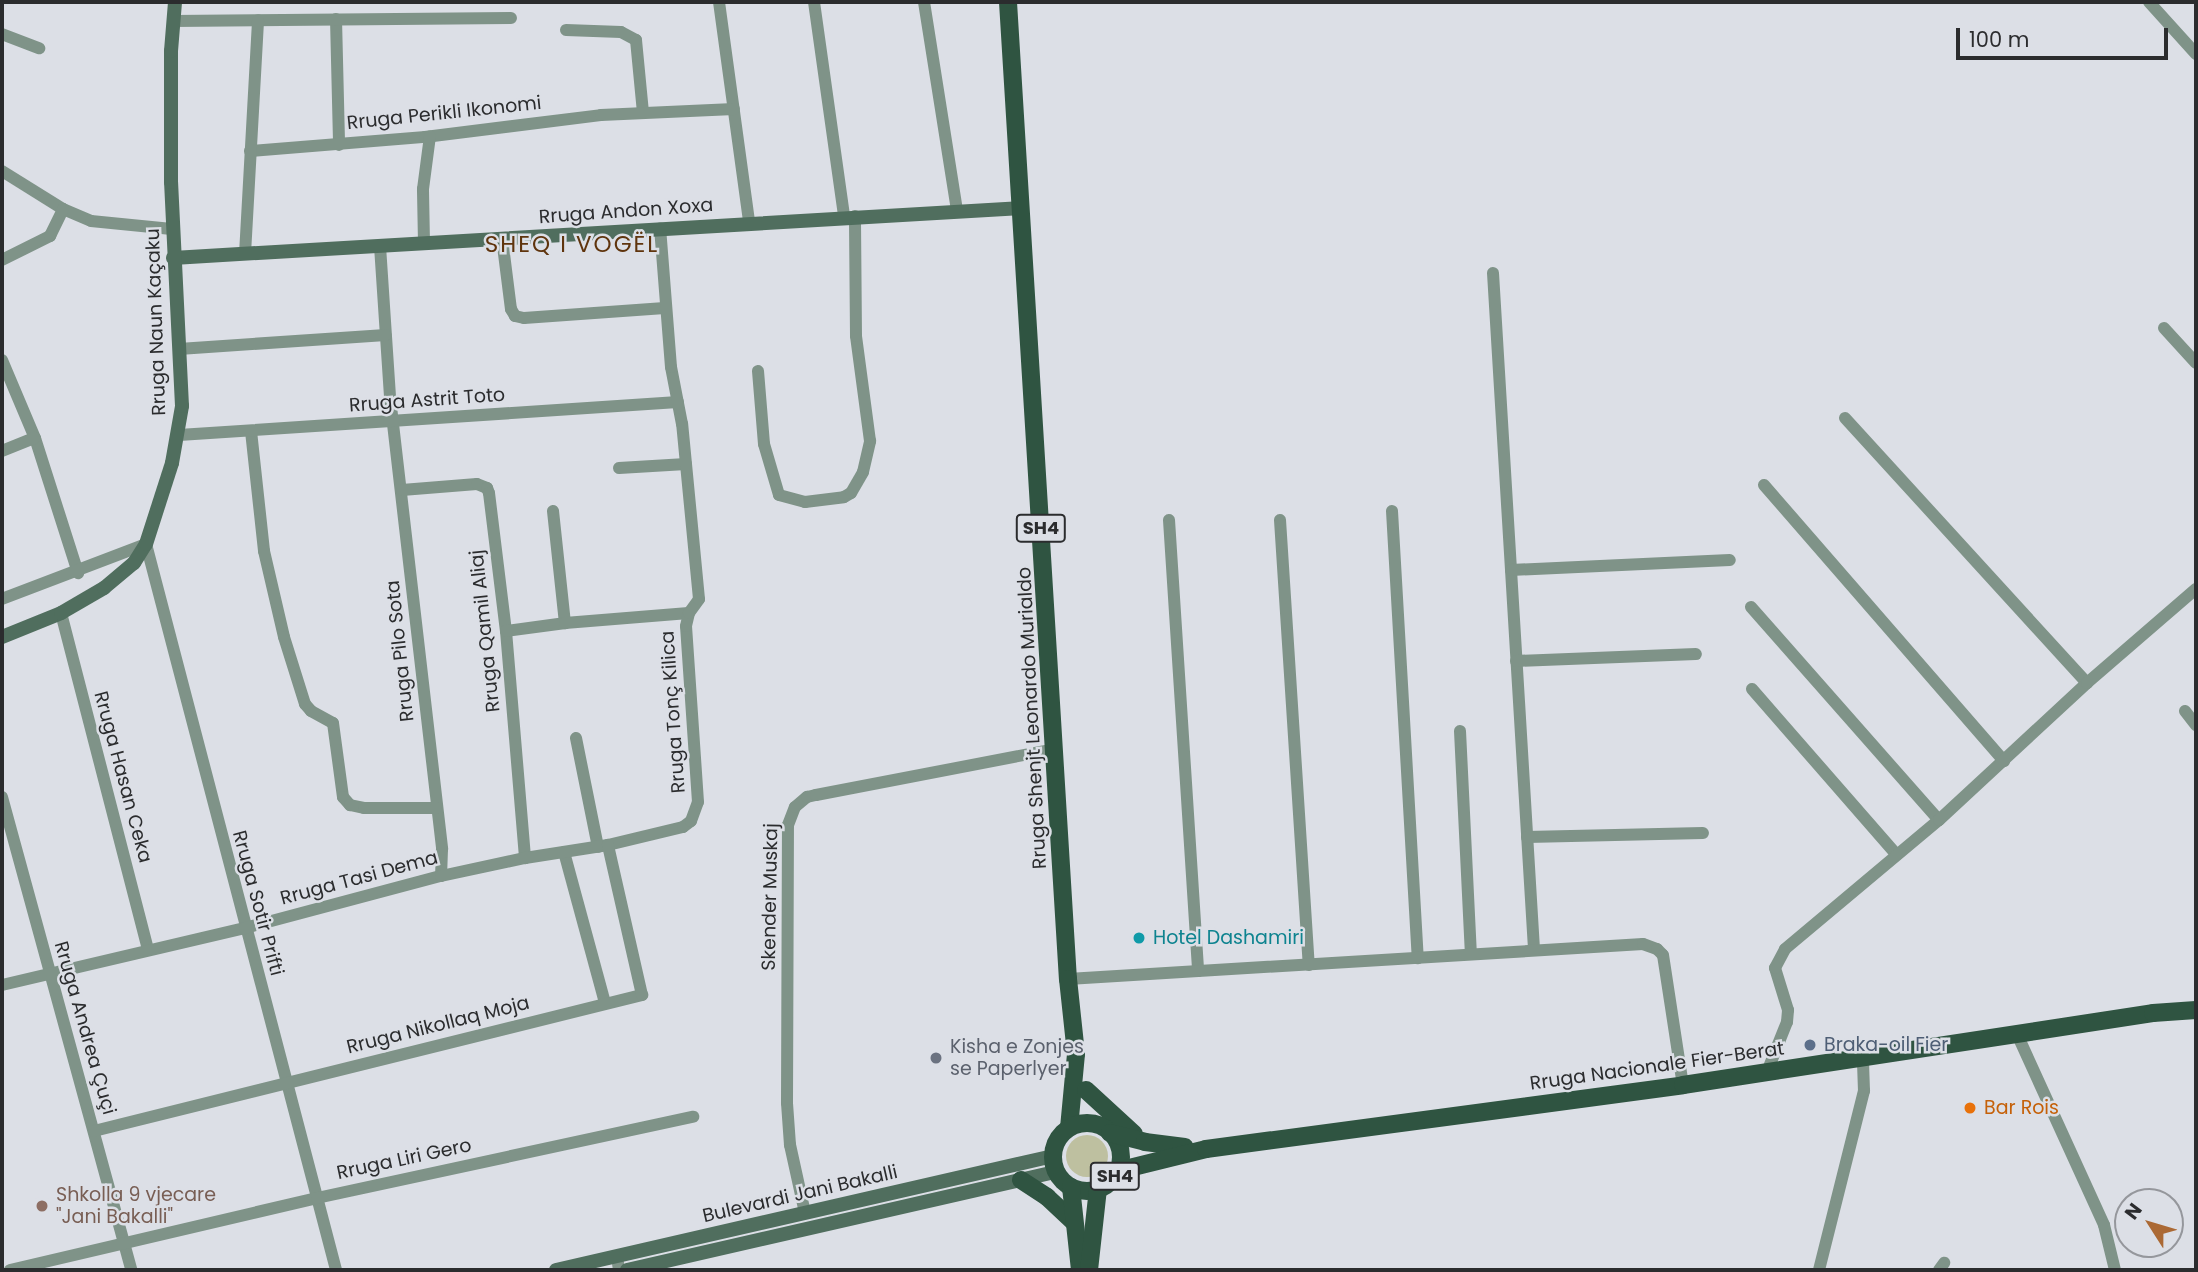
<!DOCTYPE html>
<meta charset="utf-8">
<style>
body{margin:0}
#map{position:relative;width:2198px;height:1272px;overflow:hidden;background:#dcdfe6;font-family:Poppins,sans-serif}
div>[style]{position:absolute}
.green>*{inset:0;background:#bec0a0}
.round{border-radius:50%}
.street>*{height:12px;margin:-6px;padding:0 6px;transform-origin:6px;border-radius:6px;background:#7f9388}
.secondary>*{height:14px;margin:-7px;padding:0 7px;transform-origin:7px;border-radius:7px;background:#506e5e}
.primary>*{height:18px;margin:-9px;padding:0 9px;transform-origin:9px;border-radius:9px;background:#2f5441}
.primary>.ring{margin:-9px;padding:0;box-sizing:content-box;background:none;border:18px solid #2f5441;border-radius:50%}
.dots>*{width:19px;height:19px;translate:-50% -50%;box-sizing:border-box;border:4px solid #dcdfe6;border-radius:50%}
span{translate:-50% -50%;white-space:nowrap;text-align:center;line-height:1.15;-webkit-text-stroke:5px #dcdfe6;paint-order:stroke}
.shield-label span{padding:2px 5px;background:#dcdfe6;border:2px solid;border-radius:5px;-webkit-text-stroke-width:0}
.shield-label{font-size:18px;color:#2b2c2e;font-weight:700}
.street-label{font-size:19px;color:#2b2c2e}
.culture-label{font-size:19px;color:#0d838f}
.left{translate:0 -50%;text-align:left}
.service-label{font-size:19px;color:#4e5e75}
.worship-label{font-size:19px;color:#5b616d}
.food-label{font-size:19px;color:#c56008}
.education-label{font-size:19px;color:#785e54}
.quarter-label{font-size:23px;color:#5f340d;letter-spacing:2px}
.frame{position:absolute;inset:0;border:4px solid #2b2c2e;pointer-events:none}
.north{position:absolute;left:2114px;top:1188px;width:70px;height:70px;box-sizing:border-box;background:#dcdfe6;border:2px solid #95979c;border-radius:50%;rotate:307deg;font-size:19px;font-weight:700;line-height:28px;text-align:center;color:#2b2c2e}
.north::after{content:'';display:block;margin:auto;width:24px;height:32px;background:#ab6934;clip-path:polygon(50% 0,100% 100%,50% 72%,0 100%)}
.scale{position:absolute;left:1956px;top:28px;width:212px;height:32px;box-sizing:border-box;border:4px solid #2b2c2e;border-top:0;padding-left:9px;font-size:21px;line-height:24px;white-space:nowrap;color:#2b2c2e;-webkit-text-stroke:5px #dcdfe6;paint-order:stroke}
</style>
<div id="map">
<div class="green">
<div class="round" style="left:1066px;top:1135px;width:42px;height:42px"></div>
</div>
<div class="street">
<div style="left:719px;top:2px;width:222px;rotate:82.2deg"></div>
<div style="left:814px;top:2px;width:216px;rotate:82deg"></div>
<div style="left:924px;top:2px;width:212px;rotate:81deg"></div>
<div style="left:2149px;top:2px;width:70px;rotate:47.9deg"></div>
<div style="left:336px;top:19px;width:126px;rotate:88.6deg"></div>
<div style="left:173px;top:21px;width:338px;rotate:-0.5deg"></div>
<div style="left:566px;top:30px;width:55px;rotate:2.1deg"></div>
<div style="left:621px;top:32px;width:17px;rotate:28deg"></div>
<div style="left:636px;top:40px;width:73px;rotate:84.5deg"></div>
<div style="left:2px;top:34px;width:40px;rotate:21deg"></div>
<div style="left:250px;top:151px;width:176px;rotate:-4.6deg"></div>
<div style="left:425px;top:137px;width:177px;rotate:-7.1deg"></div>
<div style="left:601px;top:115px;width:133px;rotate:-2.6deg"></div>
<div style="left:2px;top:171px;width:72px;rotate:31.9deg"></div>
<div style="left:63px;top:209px;width:30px;rotate:23deg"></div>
<div style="left:91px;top:221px;width:81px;rotate:5.6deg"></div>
<div style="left:502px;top:238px;width:72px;rotate:82.8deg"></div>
<div style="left:511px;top:309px;width:8px;rotate:60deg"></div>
<div style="left:515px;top:316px;width:9px;rotate:13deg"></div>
<div style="left:524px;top:318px;width:141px;rotate:-4.1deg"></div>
<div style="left:424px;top:243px;width:54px;rotate:-91.1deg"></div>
<div style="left:423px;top:189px;width:53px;rotate:-82.5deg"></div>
<div style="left:380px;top:246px;width:152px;rotate:86.2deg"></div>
<div style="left:390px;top:398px;width:454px;rotate:83.4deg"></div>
<div style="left:442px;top:849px;width:27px;rotate:92deg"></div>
<div style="left:245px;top:254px;width:234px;rotate:-86.8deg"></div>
<div style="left:2px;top:260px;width:54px;rotate:-26.6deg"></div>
<div style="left:50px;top:236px;width:30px;rotate:-64deg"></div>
<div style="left:1493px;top:273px;width:678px;rotate:86.53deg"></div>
<div style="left:2164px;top:328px;width:47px;rotate:47.6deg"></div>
<div style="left:179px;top:349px;width:207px;rotate:-3.9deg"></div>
<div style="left:2px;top:360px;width:85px;rotate:67.1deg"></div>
<div style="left:35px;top:438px;width:142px;rotate:72.3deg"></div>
<div style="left:758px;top:371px;width:73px;rotate:85.3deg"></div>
<div style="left:764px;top:444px;width:53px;rotate:73.6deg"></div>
<div style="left:779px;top:495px;width:27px;rotate:15deg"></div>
<div style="left:805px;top:502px;width:39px;rotate:-7deg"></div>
<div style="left:844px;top:497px;width:8px;rotate:-30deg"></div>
<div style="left:851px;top:493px;width:24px;rotate:-60deg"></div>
<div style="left:863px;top:472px;width:32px;rotate:-77deg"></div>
<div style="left:870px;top:441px;width:106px;rotate:-97.6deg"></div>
<div style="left:856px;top:336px;width:120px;rotate:-90.5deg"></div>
<div style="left:1845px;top:418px;width:359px;rotate:47.6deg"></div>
<div style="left:251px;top:431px;width:121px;rotate:83.8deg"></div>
<div style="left:264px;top:551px;width:88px;rotate:76.9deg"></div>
<div style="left:284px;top:637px;width:70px;rotate:72.6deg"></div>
<div style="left:305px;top:704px;width:9px;rotate:49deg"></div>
<div style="left:311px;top:711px;width:25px;rotate:29deg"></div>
<div style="left:333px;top:723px;width:75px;rotate:82.3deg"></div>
<div style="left:343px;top:797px;width:11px;rotate:49deg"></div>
<div style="left:350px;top:805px;width:14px;rotate:12deg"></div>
<div style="left:364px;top:808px;width:72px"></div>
<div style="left:179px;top:435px;width:500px;rotate:-3.78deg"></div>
<div style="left:2px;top:451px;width:35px;rotate:-22deg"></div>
<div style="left:619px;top:468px;width:67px;rotate:-3.4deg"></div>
<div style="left:1764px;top:485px;width:366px;rotate:49deg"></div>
<div style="left:402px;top:490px;width:75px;rotate:-4.6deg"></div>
<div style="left:477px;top:484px;width:11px;rotate:22deg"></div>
<div style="left:487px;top:488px;width:5px;rotate:68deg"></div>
<div style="left:489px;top:493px;width:139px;rotate:83deg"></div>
<div style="left:506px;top:631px;width:228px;rotate:85.2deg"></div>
<div style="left:553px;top:511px;width:113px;rotate:83.9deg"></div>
<div style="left:1392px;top:511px;width:448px;rotate:86.7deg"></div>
<div style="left:1169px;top:520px;width:452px;rotate:86.3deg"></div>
<div style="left:1280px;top:520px;width:446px;rotate:86.3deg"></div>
<div style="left:1511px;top:570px;width:219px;rotate:-2.6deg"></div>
<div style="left:2px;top:599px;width:154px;rotate:-20.9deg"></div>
<div style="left:146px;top:544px;width:750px;rotate:75.33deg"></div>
<div style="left:1751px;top:607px;width:284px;rotate:48.6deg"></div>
<div style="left:61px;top:613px;width:348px;rotate:75.5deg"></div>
<div style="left:506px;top:631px;width:60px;rotate:-7.7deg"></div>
<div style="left:565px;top:623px;width:124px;rotate:-4.6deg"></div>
<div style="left:1516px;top:661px;width:180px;rotate:-2.2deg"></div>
<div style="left:1752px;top:689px;width:220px;rotate:48.9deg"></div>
<div style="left:2185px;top:711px;width:18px;rotate:52deg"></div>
<div style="left:1460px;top:731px;width:223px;rotate:87.2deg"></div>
<div style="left:576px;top:738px;width:111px;rotate:78.6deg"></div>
<div style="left:2px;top:797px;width:490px;rotate:74.7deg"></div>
<div style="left:1527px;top:837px;width:176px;rotate:-1.3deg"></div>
<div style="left:564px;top:852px;width:156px;rotate:74.8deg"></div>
<div style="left:1068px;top:979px;width:576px;rotate:-3.48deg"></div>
<div style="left:1643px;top:944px;width:15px;rotate:20deg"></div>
<div style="left:1657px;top:949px;width:8px;rotate:45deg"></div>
<div style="left:1663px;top:955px;width:132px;rotate:81.3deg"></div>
<div style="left:2px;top:985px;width:250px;rotate:-13.2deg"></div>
<div style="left:245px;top:928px;width:203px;rotate:-14.9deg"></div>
<div style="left:441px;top:876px;width:86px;rotate:-12.1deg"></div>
<div style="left:525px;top:858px;width:84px;rotate:-8.9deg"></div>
<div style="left:608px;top:845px;width:77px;rotate:-13.5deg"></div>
<div style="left:683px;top:827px;width:10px;rotate:-37deg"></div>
<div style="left:691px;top:821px;width:20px;rotate:-70deg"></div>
<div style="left:698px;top:802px;width:176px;rotate:-93.9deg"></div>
<div style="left:686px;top:626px;width:13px;rotate:-77deg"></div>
<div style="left:689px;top:613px;width:17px;rotate:-54deg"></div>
<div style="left:699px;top:599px;width:176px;rotate:-95.5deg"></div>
<div style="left:682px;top:424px;width:58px;rotate:-100.9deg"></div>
<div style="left:671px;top:367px;width:139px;rotate:-94.5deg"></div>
<div style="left:2017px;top:1034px;width:210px;rotate:65.5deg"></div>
<div style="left:2104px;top:1225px;width:46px;rotate:76.3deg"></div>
<div style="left:1767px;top:1072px;width:54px;rotate:-68.2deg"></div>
<div style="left:1787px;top:1022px;width:12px;rotate:-85deg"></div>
<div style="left:1788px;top:1010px;width:44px;rotate:-107.2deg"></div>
<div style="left:1775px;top:968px;width:21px;rotate:-62deg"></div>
<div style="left:1785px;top:949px;width:201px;rotate:-40deg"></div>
<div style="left:1939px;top:820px;width:202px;rotate:-42.8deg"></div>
<div style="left:2087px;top:683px;width:144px;rotate:-40.8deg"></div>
<div style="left:94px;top:1131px;width:565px;rotate:-13.94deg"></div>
<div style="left:642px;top:995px;width:154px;rotate:-102.8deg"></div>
<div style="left:805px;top:1213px;width:70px;rotate:-102.4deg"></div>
<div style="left:790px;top:1145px;width:42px;rotate:-94.1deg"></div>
<div style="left:787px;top:1103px;width:278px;rotate:-89.8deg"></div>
<div style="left:788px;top:825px;width:19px;rotate:-69deg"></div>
<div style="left:795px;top:807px;width:16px;rotate:-40deg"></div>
<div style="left:807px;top:797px;width:9px;rotate:-13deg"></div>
<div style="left:816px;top:795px;width:243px;rotate:-10.9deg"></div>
<div style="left:617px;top:1256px;width:14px;rotate:82deg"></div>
<div style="left:10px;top:1270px;width:315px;rotate:-13.2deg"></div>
<div style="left:317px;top:1198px;width:385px;rotate:-12.2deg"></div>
<div style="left:1819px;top:1270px;width:185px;rotate:-75.9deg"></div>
<div style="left:1864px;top:1091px;width:34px;rotate:-92deg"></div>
<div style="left:1939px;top:1270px;width:9px;rotate:-54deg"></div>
</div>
<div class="secondary">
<div style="left:173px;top:258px;width:849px;rotate:-3.37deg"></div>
<div style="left:2px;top:637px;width:64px;rotate:-22.1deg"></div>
<div style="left:61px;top:613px;width:50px;rotate:-30.2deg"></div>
<div style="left:104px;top:588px;width:39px;rotate:-40deg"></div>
<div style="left:134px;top:563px;width:22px;rotate:-58deg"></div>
<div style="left:146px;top:544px;width:85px;rotate:-72.2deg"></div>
<div style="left:172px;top:463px;width:58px;rotate:-80deg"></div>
<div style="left:182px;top:406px;width:224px;rotate:-92.8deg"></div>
<div style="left:171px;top:182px;width:131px;rotate:-90deg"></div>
<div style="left:171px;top:51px;width:49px;rotate:-85.3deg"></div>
<div style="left:556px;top:1270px;width:510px;rotate:-12.92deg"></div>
<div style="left:627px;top:1270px;width:440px;rotate:-12.9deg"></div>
</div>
<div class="primary">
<div style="left:1008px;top:2px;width:979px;rotate:86.49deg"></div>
<div style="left:1068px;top:979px;width:75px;rotate:83.9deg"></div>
<div style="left:1076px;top:1054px;width:74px;rotate:95.4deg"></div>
<div style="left:1086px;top:1090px;width:65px;rotate:42.5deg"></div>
<div class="ring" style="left:1053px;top:1123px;width:50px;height:50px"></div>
<div style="left:1110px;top:1133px;width:36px;rotate:14deg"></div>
<div style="left:1145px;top:1142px;width:40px;rotate:7.1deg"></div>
<div style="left:1117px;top:1171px;width:92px;rotate:-13.9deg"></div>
<div style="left:1206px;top:1149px;width:481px;rotate:-7.6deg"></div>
<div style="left:1683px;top:1085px;width:475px;rotate:-8.7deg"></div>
<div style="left:2153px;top:1013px;width:43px;rotate:-4deg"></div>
<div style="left:1021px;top:1180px;width:31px;rotate:33deg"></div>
<div style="left:1047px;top:1197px;width:35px;rotate:43deg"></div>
<div style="left:1071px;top:1187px;width:83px;rotate:83.8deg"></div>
<div style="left:1089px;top:1270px;width:81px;rotate:-83.7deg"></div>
</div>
<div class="dots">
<div style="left:1139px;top:938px;background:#0f9aa8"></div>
<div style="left:1810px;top:1045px;background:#5c6f8a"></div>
<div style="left:936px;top:1058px;background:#6b7280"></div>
<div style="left:1970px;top:1108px;background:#e8710a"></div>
<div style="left:42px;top:1206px;background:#8d6e63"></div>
</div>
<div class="shield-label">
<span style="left:1041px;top:528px">SH4</span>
<span style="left:1115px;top:1176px">SH4</span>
</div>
<div class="street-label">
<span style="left:444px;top:113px;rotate:-6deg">Rruga Perikli Ikonomi</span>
<span style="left:626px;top:211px;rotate:-4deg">Rruga Andon Xoxa</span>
<span style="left:156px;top:322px;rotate:-92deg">Rruga Naun Kaçaku</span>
<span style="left:427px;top:400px;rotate:-4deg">Rruga Astrit Toto</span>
<span style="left:485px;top:631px;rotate:-96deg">Rruga Qamil Aliaj</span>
<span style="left:400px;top:651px;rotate:-96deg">Rruga Pilo Sota</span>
<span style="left:673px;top:712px;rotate:-94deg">Rruga Tonç Kilica</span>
<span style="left:1032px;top:718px;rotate:-93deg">Rruga Shenjt Leonardo Murialdo</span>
<span style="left:123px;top:777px;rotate:75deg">Rruga Hasan Ceka</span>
<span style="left:359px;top:878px;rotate:-15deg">Rruga Tasi Dema</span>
<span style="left:770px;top:897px;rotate:-89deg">Skender Muskaj</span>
<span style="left:258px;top:903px;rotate:75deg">Rruga Sotir Prifti</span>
<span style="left:438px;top:1025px;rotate:-14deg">Rruga Nikollaq Moja</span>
<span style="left:85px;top:1028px;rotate:74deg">Rruga Andrea Çuçi</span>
<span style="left:1657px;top:1066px;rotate:-8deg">Rruga Nacionale Fier-Berat</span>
<span style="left:404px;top:1159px;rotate:-12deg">Rruga Liri Gero</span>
<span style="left:800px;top:1194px;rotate:-13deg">Bulevardi Jani Bakalli</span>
</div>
<div class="culture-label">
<span class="left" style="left:1153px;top:938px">Hotel Dashamiri</span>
</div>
<div class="service-label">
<span class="left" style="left:1824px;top:1045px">Braka-oil Fier</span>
</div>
<div class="worship-label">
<span class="left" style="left:950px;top:1058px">Kisha e Zonjes<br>se Paperlyer</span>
</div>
<div class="food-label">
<span class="left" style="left:1984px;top:1108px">Bar Rois</span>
</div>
<div class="education-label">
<span class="left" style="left:56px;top:1206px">Shkolla 9 vjecare<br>"Jani Bakalli"</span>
</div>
<div class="quarter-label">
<span style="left:572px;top:244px">SHEQ I VOGËL</span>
</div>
<div class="frame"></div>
<div class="north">N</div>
<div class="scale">100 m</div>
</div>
